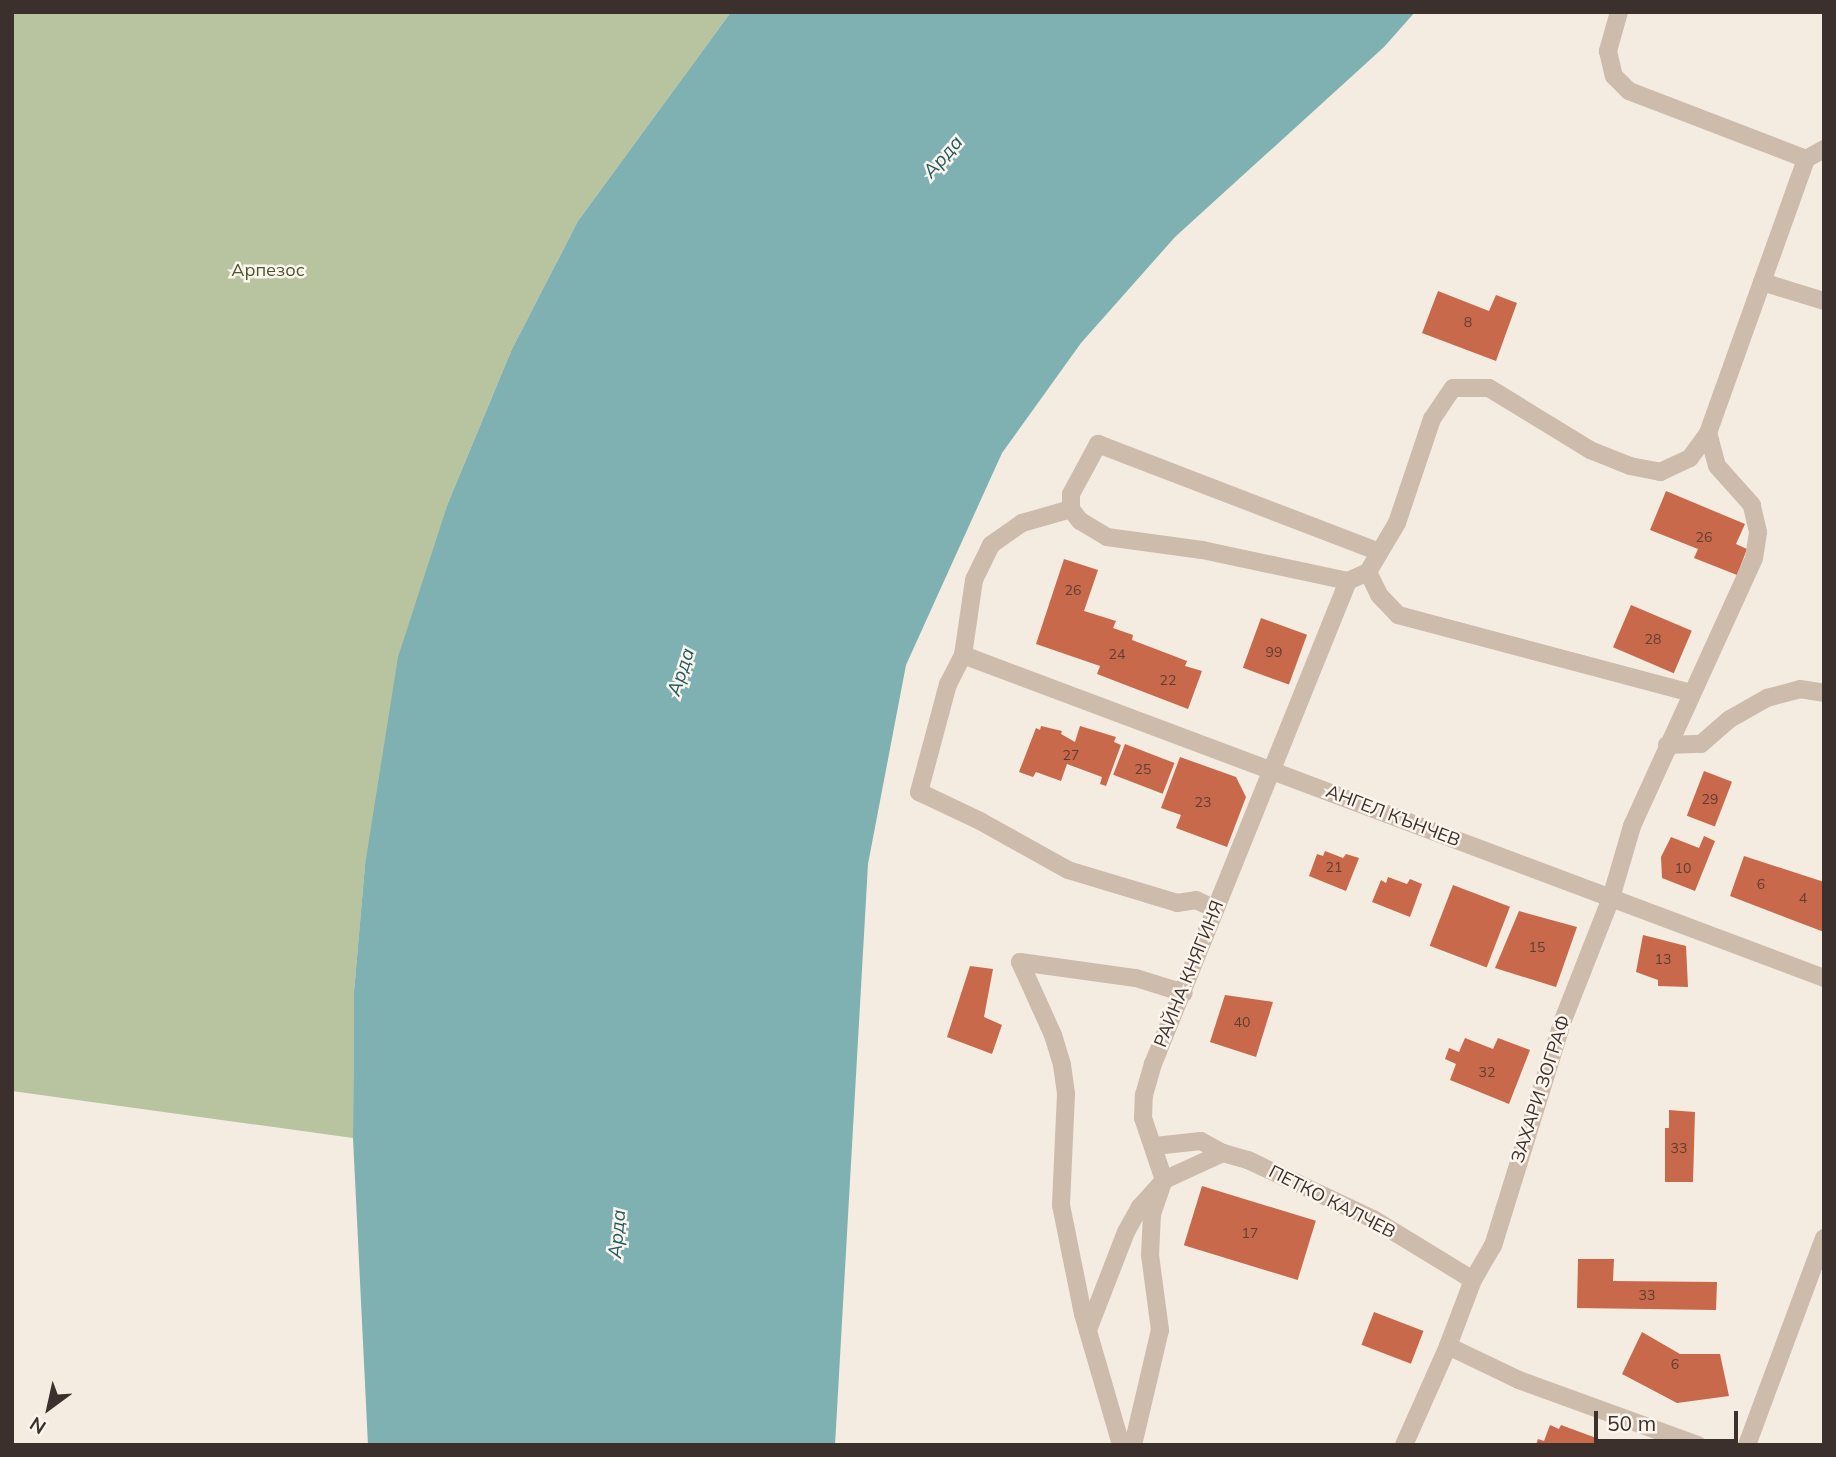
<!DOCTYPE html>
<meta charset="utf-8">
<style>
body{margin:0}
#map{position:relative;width:1836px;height:1457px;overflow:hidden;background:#f4ebe1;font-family:Mulish,sans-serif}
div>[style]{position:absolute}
.green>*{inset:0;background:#b8c4a0}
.water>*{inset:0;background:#7fb0b2}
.building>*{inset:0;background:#c8694b;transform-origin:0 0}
.minor>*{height:18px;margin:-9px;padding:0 9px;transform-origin:9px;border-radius:9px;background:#cdbbac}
span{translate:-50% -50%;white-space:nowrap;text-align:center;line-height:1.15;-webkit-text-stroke:5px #fbf5ee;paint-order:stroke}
.number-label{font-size:14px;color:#5e3e33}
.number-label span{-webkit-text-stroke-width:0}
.park-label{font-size:18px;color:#4a5a2e}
.street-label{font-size:18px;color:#3b302b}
.water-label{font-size:19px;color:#1f5a5e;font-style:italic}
.frame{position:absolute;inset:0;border:14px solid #3b302b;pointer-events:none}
.north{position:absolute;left:14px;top:1373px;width:70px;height:70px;-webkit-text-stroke:5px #fbf5ee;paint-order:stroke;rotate:213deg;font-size:19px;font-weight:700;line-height:28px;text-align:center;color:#3b302b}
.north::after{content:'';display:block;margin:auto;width:24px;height:32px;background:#3b302b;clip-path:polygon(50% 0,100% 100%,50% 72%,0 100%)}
.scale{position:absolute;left:1594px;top:1411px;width:144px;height:32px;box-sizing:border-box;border:4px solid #3b302b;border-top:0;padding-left:9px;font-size:21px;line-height:24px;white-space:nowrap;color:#3b302b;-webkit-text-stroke:5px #fbf5ee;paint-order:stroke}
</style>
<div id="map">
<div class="green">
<div style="clip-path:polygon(12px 12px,731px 12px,578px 221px,512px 349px,448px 503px,365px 865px,354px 992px,353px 1138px,12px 1091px)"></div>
</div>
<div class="water">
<div style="clip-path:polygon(731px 12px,1415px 12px,1384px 47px,1175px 237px,1081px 343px,1002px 453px,906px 665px,868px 864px,835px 1445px,368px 1445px,353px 1138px,354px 992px,365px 865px,398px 657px,448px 503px,512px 349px,578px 221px)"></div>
</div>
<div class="building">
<div style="clip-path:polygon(1438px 291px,1489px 311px,1496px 295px,1517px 303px,1496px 361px,1422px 333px)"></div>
<div style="clip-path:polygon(1666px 491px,1745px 524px,1736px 544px,1747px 549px,1737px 575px,1694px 558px,1698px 549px,1650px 530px)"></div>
<div style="clip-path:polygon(1064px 559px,1098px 570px,1084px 611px,1116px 621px,1113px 628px,1133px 635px,1132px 640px,1187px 661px,1185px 666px,1202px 671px,1188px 709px,1097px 674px,1100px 666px,1036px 644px)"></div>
<div style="left:1631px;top:605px;width:66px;height:46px;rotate:23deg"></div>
<div style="left:1261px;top:618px;width:49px;height:53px;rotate:20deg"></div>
<div style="clip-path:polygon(1041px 726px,1062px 731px,1061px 734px,1075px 742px,1080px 726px,1116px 737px,1114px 742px,1121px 745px,1106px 786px,1100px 784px,1102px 777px,1067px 764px,1061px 781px,1036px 772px,1033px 777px,1019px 772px,1036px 728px,1040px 730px)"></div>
<div style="left:1125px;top:744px;width:53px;height:33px;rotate:21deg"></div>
<div style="clip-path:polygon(1180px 757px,1236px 777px,1246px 797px,1227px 847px,1176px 828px,1181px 815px,1161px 808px)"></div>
<div style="left:1704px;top:771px;width:30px;height:48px;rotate:21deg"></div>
<div style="clip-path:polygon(1704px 836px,1715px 841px,1695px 891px,1662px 878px,1661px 857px,1671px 837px,1699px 848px)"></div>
<div style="clip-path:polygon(1325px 851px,1343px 858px,1346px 854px,1359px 858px,1346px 891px,1309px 876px,1317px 854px,1323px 856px)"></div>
<div style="clip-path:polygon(1744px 856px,1824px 882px,1824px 932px,1730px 896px)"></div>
<div style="clip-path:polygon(1388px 877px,1407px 884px,1410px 879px,1422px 884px,1410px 917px,1372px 902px,1381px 880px,1386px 883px)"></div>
<div style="left:1453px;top:885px;width:61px;height:65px;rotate:21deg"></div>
<div style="clip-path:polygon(1519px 911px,1577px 927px,1556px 987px,1495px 968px)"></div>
<div style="clip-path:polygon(1643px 935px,1686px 946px,1688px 987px,1658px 986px,1658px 980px,1636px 972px)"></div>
<div style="clip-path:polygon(970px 966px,993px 969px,984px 1017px,1002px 1025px,992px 1054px,947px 1037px)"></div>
<div style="clip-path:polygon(1225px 995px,1273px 1002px,1256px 1057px,1210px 1042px)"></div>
<div style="clip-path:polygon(1465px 1038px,1493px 1049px,1498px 1038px,1530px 1050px,1509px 1104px,1450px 1080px,1456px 1064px,1445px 1059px,1449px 1048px,1459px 1052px)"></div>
<div style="clip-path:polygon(1669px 1110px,1695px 1112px,1693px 1182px,1665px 1182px,1665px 1128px,1669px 1128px)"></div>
<div style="left:1202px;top:1186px;width:119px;height:62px;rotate:17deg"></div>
<div style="clip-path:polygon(1578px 1259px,1614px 1259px,1613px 1281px,1717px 1282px,1716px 1310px,1577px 1308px)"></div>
<div style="left:1374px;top:1312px;width:53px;height:35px;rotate:21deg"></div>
<div style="clip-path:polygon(1642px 1332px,1680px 1354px,1720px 1354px,1729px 1396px,1677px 1403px,1622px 1374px)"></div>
<div style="clip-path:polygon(1550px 1425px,1559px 1429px,1561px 1425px,1599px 1439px,1597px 1445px,1536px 1445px,1538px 1439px,1544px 1441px)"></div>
</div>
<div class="minor">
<div style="left:1619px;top:12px;width:41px;rotate:105.8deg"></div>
<div style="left:1608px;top:51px;width:26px;rotate:77deg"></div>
<div style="left:1614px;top:76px;width:21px;rotate:45deg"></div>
<div style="left:1629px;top:91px;width:190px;rotate:21deg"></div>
<div style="left:1762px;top:282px;width:65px;rotate:17deg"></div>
<div style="left:1071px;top:509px;width:51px;rotate:164.1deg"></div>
<div style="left:1022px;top:523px;width:38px;rotate:145deg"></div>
<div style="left:991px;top:545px;width:39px;rotate:116deg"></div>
<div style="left:974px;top:580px;width:76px;rotate:98.3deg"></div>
<div style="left:963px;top:655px;width:33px;rotate:117deg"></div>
<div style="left:948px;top:684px;width:112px;rotate:105deg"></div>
<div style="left:919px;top:792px;width:68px;rotate:25.4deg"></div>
<div style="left:980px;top:821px;width:101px;rotate:29.1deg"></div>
<div style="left:1068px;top:870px;width:114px;rotate:16.8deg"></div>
<div style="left:1177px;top:903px;width:19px;rotate:-9deg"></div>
<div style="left:1196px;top:900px;width:21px;rotate:25deg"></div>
<div style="left:1368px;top:572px;width:25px;rotate:64deg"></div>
<div style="left:1379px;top:595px;width:28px;rotate:46deg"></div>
<div style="left:1398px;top:615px;width:303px;rotate:14.9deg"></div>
<div style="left:1348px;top:581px;width:149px;rotate:-168deg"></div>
<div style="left:1202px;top:550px;width:96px;rotate:-172.2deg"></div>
<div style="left:1107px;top:537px;width:31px;rotate:-149deg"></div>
<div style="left:1080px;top:521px;width:15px;rotate:-127deg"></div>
<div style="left:1071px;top:509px;width:15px;rotate:-90deg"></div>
<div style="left:1071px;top:494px;width:57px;rotate:-61.6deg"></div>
<div style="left:1098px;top:444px;width:301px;rotate:21deg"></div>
<div style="left:963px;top:655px;width:920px;rotate:20.56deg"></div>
<div style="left:1667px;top:745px;width:34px;rotate:-2deg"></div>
<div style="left:1701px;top:744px;width:38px;rotate:-41deg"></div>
<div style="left:1730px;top:719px;width:43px;rotate:-29.6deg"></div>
<div style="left:1767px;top:698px;width:34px;rotate:-15deg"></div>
<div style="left:1800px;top:689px;width:24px;rotate:9deg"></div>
<div style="left:1020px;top:962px;width:80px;rotate:65.7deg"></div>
<div style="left:1053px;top:1035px;width:31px;rotate:73deg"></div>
<div style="left:1062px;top:1065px;width:29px;rotate:82deg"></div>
<div style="left:1066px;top:1094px;width:111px;rotate:92.6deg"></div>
<div style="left:1061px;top:1205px;width:111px;rotate:78.6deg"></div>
<div style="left:1083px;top:1314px;width:136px;rotate:73.8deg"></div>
<div style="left:1020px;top:962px;width:117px;rotate:7.9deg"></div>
<div style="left:1136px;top:978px;width:50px;rotate:17.4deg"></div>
<div style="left:1155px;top:1146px;width:46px;rotate:-6.2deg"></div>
<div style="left:1201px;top:1141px;width:25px;rotate:29deg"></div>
<div style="left:1223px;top:1153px;width:26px;rotate:16deg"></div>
<div style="left:1248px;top:1160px;width:138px;rotate:25.3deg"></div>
<div style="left:1373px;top:1219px;width:117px;rotate:31.4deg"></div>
<div style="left:1088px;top:1330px;width:105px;rotate:-68.8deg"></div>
<div style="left:1126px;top:1232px;width:29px;rotate:-61deg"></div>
<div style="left:1140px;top:1207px;width:36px;rotate:-48deg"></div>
<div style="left:1164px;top:1180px;width:65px;rotate:-108.7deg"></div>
<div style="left:1143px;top:1118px;width:23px;rotate:-88deg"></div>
<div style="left:1144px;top:1095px;width:32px;rotate:-74deg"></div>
<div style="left:1153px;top:1064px;width:521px;rotate:-68.01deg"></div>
<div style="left:1348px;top:581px;width:22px;rotate:-24deg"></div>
<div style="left:1368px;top:572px;width:57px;rotate:-59.4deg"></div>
<div style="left:1397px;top:523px;width:110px;rotate:-71.4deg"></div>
<div style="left:1432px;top:419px;width:37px;rotate:-56deg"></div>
<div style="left:1453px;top:388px;width:36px"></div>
<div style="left:1489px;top:388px;width:119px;rotate:31.5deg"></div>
<div style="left:1590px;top:450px;width:43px;rotate:21.8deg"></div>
<div style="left:1630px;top:466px;width:31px;rotate:11deg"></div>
<div style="left:1660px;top:472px;width:33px;rotate:-25deg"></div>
<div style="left:1690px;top:458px;width:31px;rotate:-54deg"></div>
<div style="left:1708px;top:433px;width:291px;rotate:-70.3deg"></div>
<div style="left:1806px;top:159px;width:21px;rotate:-29deg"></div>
<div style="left:1448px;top:1346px;width:79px;rotate:25.6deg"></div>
<div style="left:1519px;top:1380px;width:190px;rotate:20deg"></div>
<div style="left:1133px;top:1445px;width:118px;rotate:-76.8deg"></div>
<div style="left:1160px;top:1330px;width:76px;rotate:-97.6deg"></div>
<div style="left:1150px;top:1255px;width:41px;rotate:-87.2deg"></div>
<div style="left:1152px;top:1214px;width:36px;rotate:-71deg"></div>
<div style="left:1164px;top:1180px;width:65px;rotate:-24.6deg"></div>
<div style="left:1404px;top:1445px;width:108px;rotate:-66deg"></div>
<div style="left:1448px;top:1346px;width:71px;rotate:-69.3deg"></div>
<div style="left:1473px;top:1280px;width:39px;rotate:-60deg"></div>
<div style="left:1493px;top:1246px;width:237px;rotate:-72.8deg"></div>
<div style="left:1563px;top:1020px;width:131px;rotate:-68.5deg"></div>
<div style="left:1611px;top:898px;width:75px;rotate:-73.7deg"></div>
<div style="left:1632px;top:826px;width:294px;rotate:-65.5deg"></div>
<div style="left:1754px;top:558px;width:26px;rotate:-81deg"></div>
<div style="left:1758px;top:532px;width:28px;rotate:-103deg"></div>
<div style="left:1752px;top:505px;width:52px;rotate:-131.9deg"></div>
<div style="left:1717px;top:466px;width:34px;rotate:-105deg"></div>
<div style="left:1747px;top:1445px;width:221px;rotate:-69.6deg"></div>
</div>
<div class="number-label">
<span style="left:1468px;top:322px">8</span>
<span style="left:1704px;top:537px">26</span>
<span style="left:1073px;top:590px">26</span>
<span style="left:1653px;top:639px">28</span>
<span style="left:1274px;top:652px">99</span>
<span style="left:1117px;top:654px">24</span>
<span style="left:1168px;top:680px">22</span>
<span style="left:1071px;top:755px">27</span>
<span style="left:1143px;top:769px">25</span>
<span style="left:1710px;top:799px">29</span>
<span style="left:1203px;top:802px">23</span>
<span style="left:1334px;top:867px">21</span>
<span style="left:1683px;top:868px">10</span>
<span style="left:1761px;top:884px">6</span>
<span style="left:1803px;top:898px">4</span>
<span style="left:1537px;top:947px">15</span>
<span style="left:1663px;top:959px">13</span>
<span style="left:1242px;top:1022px">40</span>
<span style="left:1487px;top:1072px">32</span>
<span style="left:1679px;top:1148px">33</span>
<span style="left:1250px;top:1233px">17</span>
<span style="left:1647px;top:1295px">33</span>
<span style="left:1675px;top:1364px">6</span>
</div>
<div class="park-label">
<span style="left:268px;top:270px">Арпезос</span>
</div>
<div class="street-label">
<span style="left:1393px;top:816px;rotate:21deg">АНГЕЛ КЪНЧЕВ</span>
<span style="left:1189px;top:974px;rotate:-68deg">РАЙНА КНЯГИНЯ</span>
<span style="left:1541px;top:1089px;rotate:-72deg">ЗАХАРИ ЗОГРАФ</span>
<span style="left:1332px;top:1202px;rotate:27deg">ПЕТКО КАЛЧЕВ</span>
</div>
<div class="water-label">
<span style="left:943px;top:157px;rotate:-49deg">Арда</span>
<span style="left:681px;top:672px;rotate:-72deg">Арда</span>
<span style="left:617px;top:1234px;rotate:-85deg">Арда</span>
</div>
<div class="frame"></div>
<div class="north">N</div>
<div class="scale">50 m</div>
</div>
